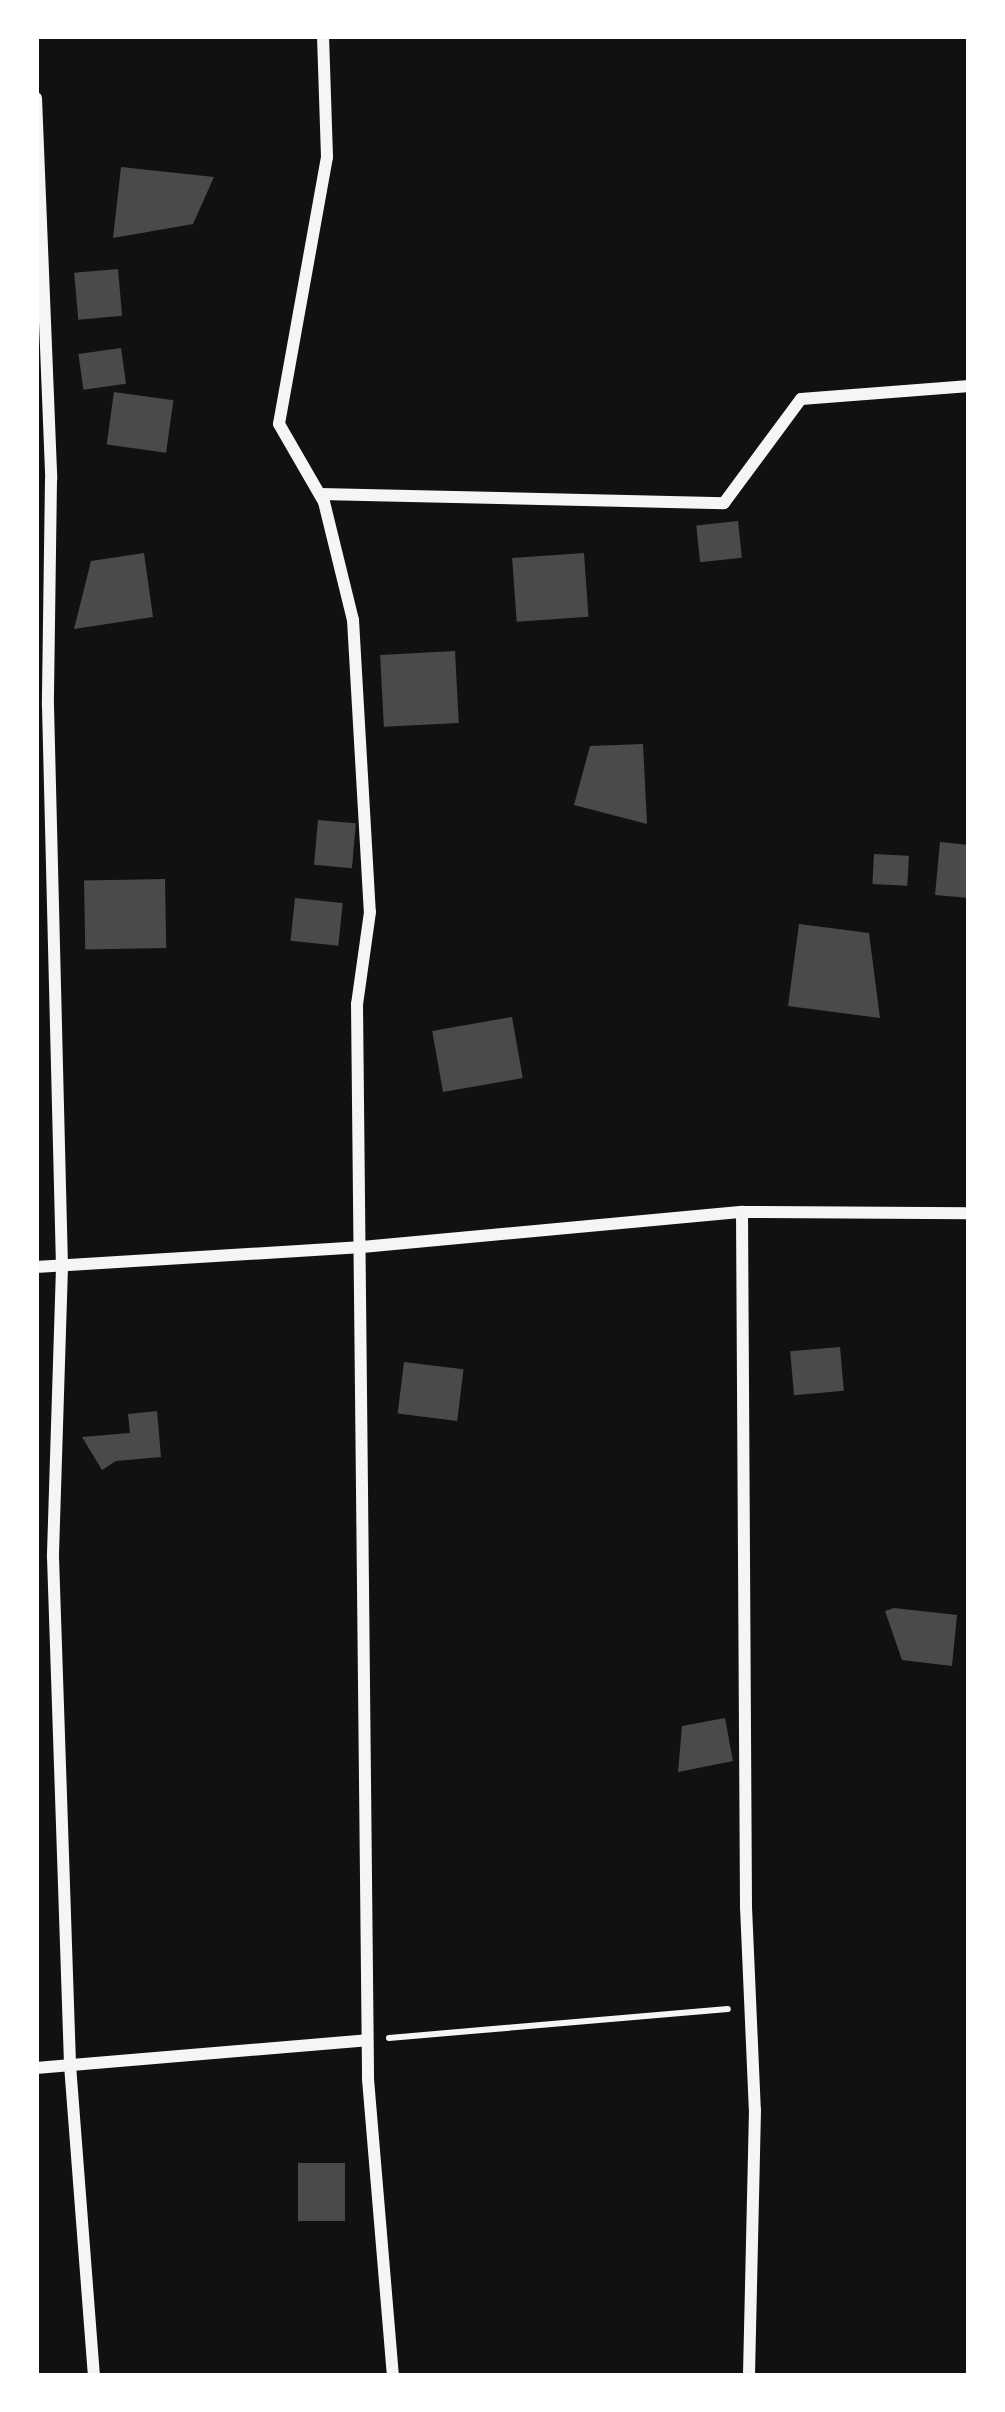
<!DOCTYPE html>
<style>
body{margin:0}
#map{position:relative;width:1005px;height:2412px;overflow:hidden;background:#111;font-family:Raleway,sans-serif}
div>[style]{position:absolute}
.building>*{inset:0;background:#4a4a4a;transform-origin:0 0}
.path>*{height:6px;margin:-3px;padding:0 3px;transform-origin:3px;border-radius:3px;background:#f5f5f5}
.minor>*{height:12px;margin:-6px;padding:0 6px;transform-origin:6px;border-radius:6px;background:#f5f5f5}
span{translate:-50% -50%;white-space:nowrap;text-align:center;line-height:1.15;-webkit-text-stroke:10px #fff;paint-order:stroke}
.frame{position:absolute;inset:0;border:39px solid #fff;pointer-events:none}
</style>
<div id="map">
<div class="building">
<div style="clip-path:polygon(121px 167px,214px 177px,193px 224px,113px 238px)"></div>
<div style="left:118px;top:269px;width:47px;height:44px;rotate:85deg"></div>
<div style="left:121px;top:348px;width:36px;height:43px;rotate:82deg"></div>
<div style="left:114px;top:392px;width:60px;height:53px;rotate:8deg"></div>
<div style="left:738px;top:521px;width:37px;height:42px;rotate:84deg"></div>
<div style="clip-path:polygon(144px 553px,153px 617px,74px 629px,91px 561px)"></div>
<div style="left:584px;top:553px;width:64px;height:72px;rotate:86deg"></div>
<div style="left:455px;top:651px;width:72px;height:75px;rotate:87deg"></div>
<div style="clip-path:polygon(643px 744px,647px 824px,574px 805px,590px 746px)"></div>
<div style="left:318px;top:820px;width:38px;height:45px;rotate:5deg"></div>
<div style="clip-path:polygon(940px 842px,969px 845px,969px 898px,935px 895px)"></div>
<div style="left:874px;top:854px;width:35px;height:30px;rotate:3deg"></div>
<div style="left:165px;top:879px;width:69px;height:81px;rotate:89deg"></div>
<div style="left:295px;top:898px;width:48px;height:43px;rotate:6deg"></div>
<div style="clip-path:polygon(799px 924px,869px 933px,880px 1018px,788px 1006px)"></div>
<div style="left:512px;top:1017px;width:62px;height:81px;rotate:80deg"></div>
<div style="left:840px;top:1347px;width:44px;height:50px;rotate:85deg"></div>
<div style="left:404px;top:1362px;width:60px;height:52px;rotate:7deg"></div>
<div style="clip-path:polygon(157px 1411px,161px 1457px,116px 1461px,102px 1470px,82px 1437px,130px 1433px,128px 1414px)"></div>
<div style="clip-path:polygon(894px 1608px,957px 1615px,952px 1666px,902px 1660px,885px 1611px)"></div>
<div style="clip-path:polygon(725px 1718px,733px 1761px,678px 1772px,682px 1726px)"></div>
<div style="left:298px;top:2163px;width:47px;height:58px"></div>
</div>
<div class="path">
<div style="left:389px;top:2038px;width:340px;rotate:-4.9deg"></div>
</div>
<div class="minor">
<div style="left:323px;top:36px;width:121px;rotate:88.1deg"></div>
<div style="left:327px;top:157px;width:271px;rotate:100.2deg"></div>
<div style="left:279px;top:424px;width:90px;rotate:60deg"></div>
<div style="left:324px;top:502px;width:122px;rotate:76.2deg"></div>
<div style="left:353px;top:620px;width:292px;rotate:86.7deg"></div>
<div style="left:370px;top:912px;width:93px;rotate:98deg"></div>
<div style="left:357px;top:1004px;width:1075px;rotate:89.41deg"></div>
<div style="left:368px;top:2079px;width:298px;rotate:85.2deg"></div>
<div style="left:36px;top:98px;width:381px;rotate:87.7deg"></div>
<div style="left:51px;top:479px;width:227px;rotate:90.8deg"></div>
<div style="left:48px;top:706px;width:561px;rotate:88.57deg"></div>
<div style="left:62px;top:1267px;width:290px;rotate:91.8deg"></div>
<div style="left:53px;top:1557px;width:508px;rotate:88.08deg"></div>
<div style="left:70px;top:2065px;width:312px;rotate:85.6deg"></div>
<div style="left:320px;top:494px;width:404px;rotate:1.3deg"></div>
<div style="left:724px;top:503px;width:129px;rotate:-53.5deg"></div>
<div style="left:801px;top:399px;width:169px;rotate:-4.4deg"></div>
<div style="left:742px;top:1212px;width:695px;rotate:89.67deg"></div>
<div style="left:746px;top:1907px;width:203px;rotate:87.5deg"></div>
<div style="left:755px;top:2110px;width:266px;rotate:91.3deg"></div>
<div style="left:36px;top:1267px;width:327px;rotate:-3.5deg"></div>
<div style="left:362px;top:1247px;width:382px;rotate:-5.3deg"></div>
<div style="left:742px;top:1212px;width:227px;rotate:0.3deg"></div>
<div style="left:36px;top:2068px;width:332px;rotate:-4.8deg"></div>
</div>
<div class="frame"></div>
</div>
